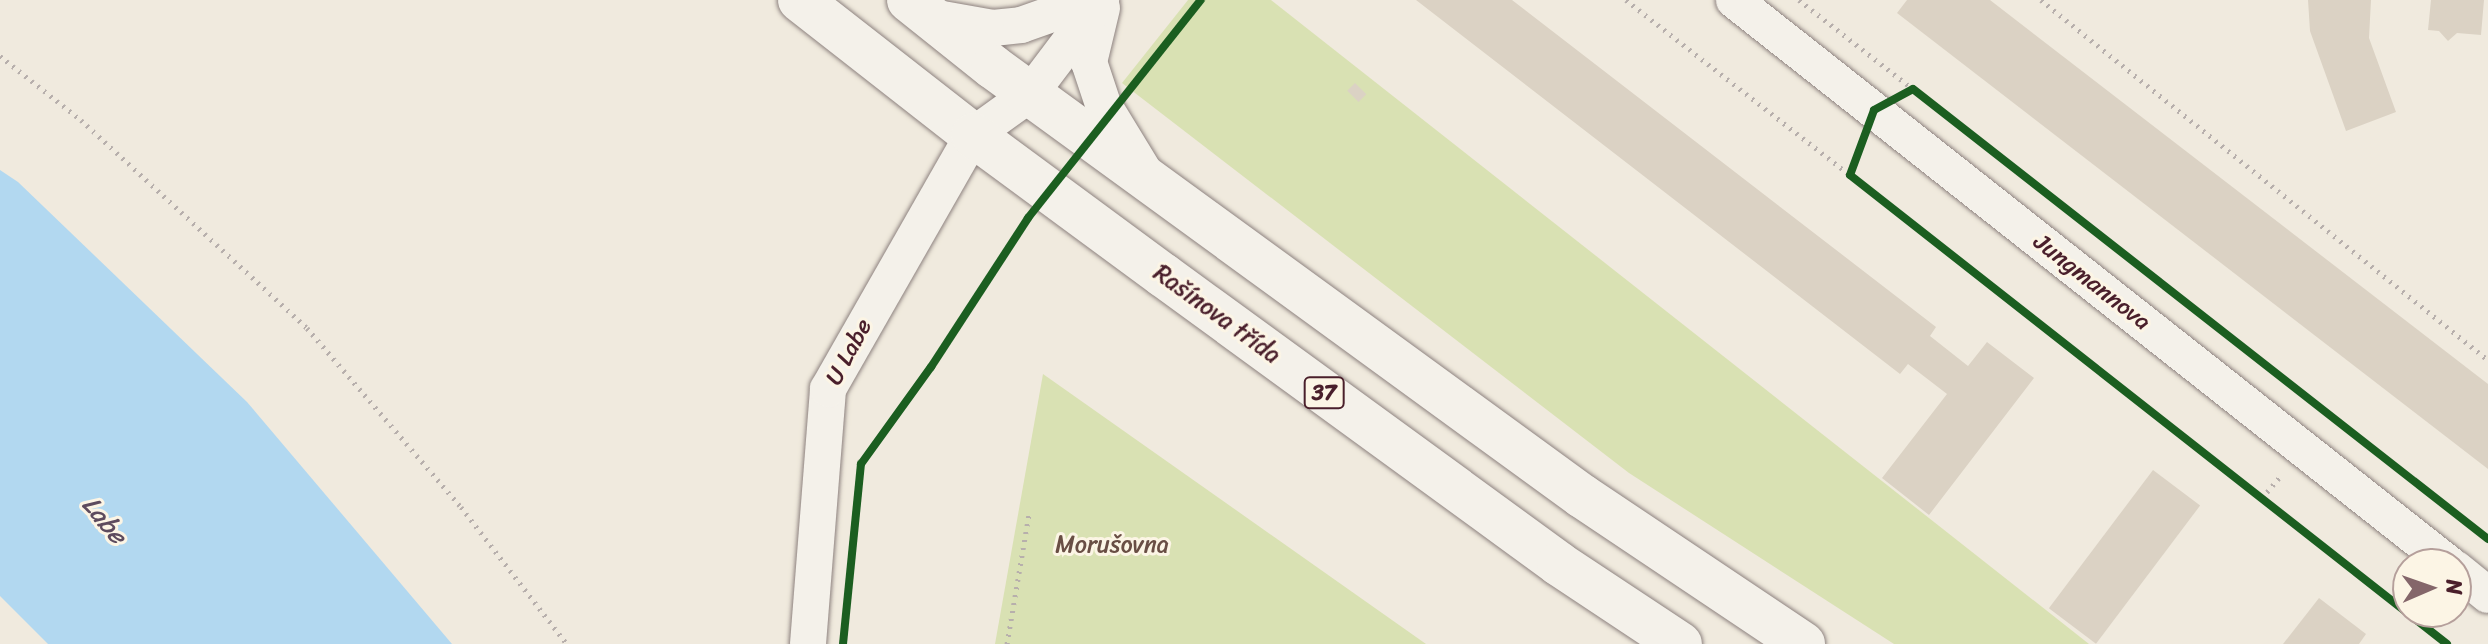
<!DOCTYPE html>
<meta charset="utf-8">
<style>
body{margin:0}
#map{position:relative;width:2488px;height:644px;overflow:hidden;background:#f0eade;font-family:Sriracha,sans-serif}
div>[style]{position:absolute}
.green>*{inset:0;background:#d9e1b3}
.water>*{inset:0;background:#b2d8f0}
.building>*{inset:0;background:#dbd2c4;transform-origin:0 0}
.path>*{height:5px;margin-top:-2.5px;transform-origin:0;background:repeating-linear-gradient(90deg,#b7afac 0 2px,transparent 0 8px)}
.roads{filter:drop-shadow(0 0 2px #8d827f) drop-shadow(0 0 2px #8d827f)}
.minor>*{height:36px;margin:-18px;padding:0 18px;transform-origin:18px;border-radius:18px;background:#f4f1ea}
.major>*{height:44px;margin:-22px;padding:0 22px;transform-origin:22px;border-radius:22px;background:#f4f1ea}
.cycleway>*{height:8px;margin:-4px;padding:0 4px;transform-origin:4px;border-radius:4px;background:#1b5e20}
span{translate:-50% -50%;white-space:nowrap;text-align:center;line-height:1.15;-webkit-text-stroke:6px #fcf5e5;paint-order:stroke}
.shield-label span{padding:2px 6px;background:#fcf5e5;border:2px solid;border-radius:6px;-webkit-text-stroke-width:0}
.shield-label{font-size:22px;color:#4a1f2b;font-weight:700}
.street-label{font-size:24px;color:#4a1f2b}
.park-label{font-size:24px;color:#694e44}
.water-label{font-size:26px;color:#5d4b5e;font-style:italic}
.north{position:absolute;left:2392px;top:548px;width:80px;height:80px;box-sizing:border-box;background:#fcf5e5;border:2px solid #b59f9b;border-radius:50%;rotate:88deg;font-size:22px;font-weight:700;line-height:32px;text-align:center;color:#4a1f2b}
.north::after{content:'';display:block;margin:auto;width:28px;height:36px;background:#84666a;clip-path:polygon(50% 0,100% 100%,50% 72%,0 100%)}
</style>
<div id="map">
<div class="green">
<div style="clip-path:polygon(1188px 0,1271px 0,2089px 644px,1894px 644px,1629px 473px,1122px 83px)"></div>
<div style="clip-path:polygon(1043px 374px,1426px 644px,995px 644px)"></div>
</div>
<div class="water">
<div style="clip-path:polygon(0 170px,18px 182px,247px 402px,452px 644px,48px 644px,0 596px)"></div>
</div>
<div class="building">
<div style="clip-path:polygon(1416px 0,1512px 0,1936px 327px,1930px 336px,1968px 366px,1987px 342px,2034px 378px,1929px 515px,1882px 478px,1947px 394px,1908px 364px,1900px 374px)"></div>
<div style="clip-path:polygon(1907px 0,1990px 0,2488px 384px,2488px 469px,1897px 13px)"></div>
<div style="clip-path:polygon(2308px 0,2371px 0,2369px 38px,2396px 112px,2346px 131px,2310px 31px)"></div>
<div style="clip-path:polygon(2431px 0,2484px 0,2481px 35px,2457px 33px,2448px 41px,2439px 31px,2428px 30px)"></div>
<div style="left:1355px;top:83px;width:16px;height:11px;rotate:45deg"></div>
<div style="left:2153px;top:470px;width:59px;height:173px;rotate:37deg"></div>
<div style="clip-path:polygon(2319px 598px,2366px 634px,2359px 644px,2283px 644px)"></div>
</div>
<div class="path">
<div style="left:1626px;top:0;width:284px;rotate:38deg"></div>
<div style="left:1799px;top:0;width:145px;rotate:38deg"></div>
<div style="left:2041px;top:0;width:574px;rotate:38.85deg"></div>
<div style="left:0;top:56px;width:103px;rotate:38.3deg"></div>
<div style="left:81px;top:120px;width:307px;rotate:42.6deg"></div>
<div style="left:307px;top:328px;width:236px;rotate:49.3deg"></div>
<div style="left:461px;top:507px;width:173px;rotate:52.3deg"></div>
<div style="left:2262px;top:498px;width:30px;rotate:-50deg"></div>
<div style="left:1007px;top:644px;width:132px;rotate:-80.4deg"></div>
</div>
<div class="roads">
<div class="minor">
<div style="left:1734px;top:0;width:911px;rotate:38.27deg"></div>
<div style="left:1102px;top:8px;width:56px;rotate:103.5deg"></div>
<div style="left:1089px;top:62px;width:44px;rotate:71.6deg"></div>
<div style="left:1103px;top:104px;width:81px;rotate:58.7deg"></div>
<div style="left:931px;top:17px;width:63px;rotate:10.1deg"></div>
<div style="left:993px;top:28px;width:28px;rotate:-6deg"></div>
<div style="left:1021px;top:25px;width:75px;rotate:-19.4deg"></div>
<div style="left:2456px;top:569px;width:41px;rotate:39.1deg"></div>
<div style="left:808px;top:644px;width:256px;rotate:-85.5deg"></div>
<div style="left:828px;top:389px;width:292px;rotate:-60.3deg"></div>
<div style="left:973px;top:135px;width:70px;rotate:-35.7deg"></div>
<div style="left:1030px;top:94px;width:118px;rotate:-52.9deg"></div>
</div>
<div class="major">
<div style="left:800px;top:0;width:219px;rotate:38deg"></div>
<div style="left:973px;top:135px;width:236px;rotate:36.4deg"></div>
<div style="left:1163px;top:275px;width:490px;rotate:36.1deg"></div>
<div style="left:1559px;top:564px;width:145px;rotate:33.5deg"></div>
<div style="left:909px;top:0;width:107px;rotate:38.6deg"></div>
<div style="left:993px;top:67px;width:729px;rotate:36.07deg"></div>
<div style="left:1582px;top:496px;width:266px;rotate:33.8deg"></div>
</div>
</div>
<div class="cycleway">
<div style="left:843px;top:644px;width:181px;rotate:-84.3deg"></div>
<div style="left:861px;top:464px;width:120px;rotate:-54.2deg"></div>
<div style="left:931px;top:367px;width:178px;rotate:-56.9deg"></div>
<div style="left:1028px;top:218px;width:278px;rotate:-51.6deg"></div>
<div style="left:2447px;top:644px;width:759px;rotate:-141.85deg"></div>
<div style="left:1850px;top:175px;width:69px;rotate:-69.7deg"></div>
<div style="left:1874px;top:110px;width:44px;rotate:-28.3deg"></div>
<div style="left:1913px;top:89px;width:730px;rotate:38.05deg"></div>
</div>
<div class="shield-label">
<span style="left:1324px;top:393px">37</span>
</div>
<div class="street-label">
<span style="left:2092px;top:282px;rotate:38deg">Jungmannova</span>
<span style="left:1217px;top:314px;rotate:36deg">Rašínova třída</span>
<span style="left:849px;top:352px;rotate:-62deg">U Labe</span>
</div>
<div class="park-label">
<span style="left:1112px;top:545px">Morušovna</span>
</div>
<div class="water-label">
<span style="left:104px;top:520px;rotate:50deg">Labe</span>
</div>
<div class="north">N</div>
</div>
